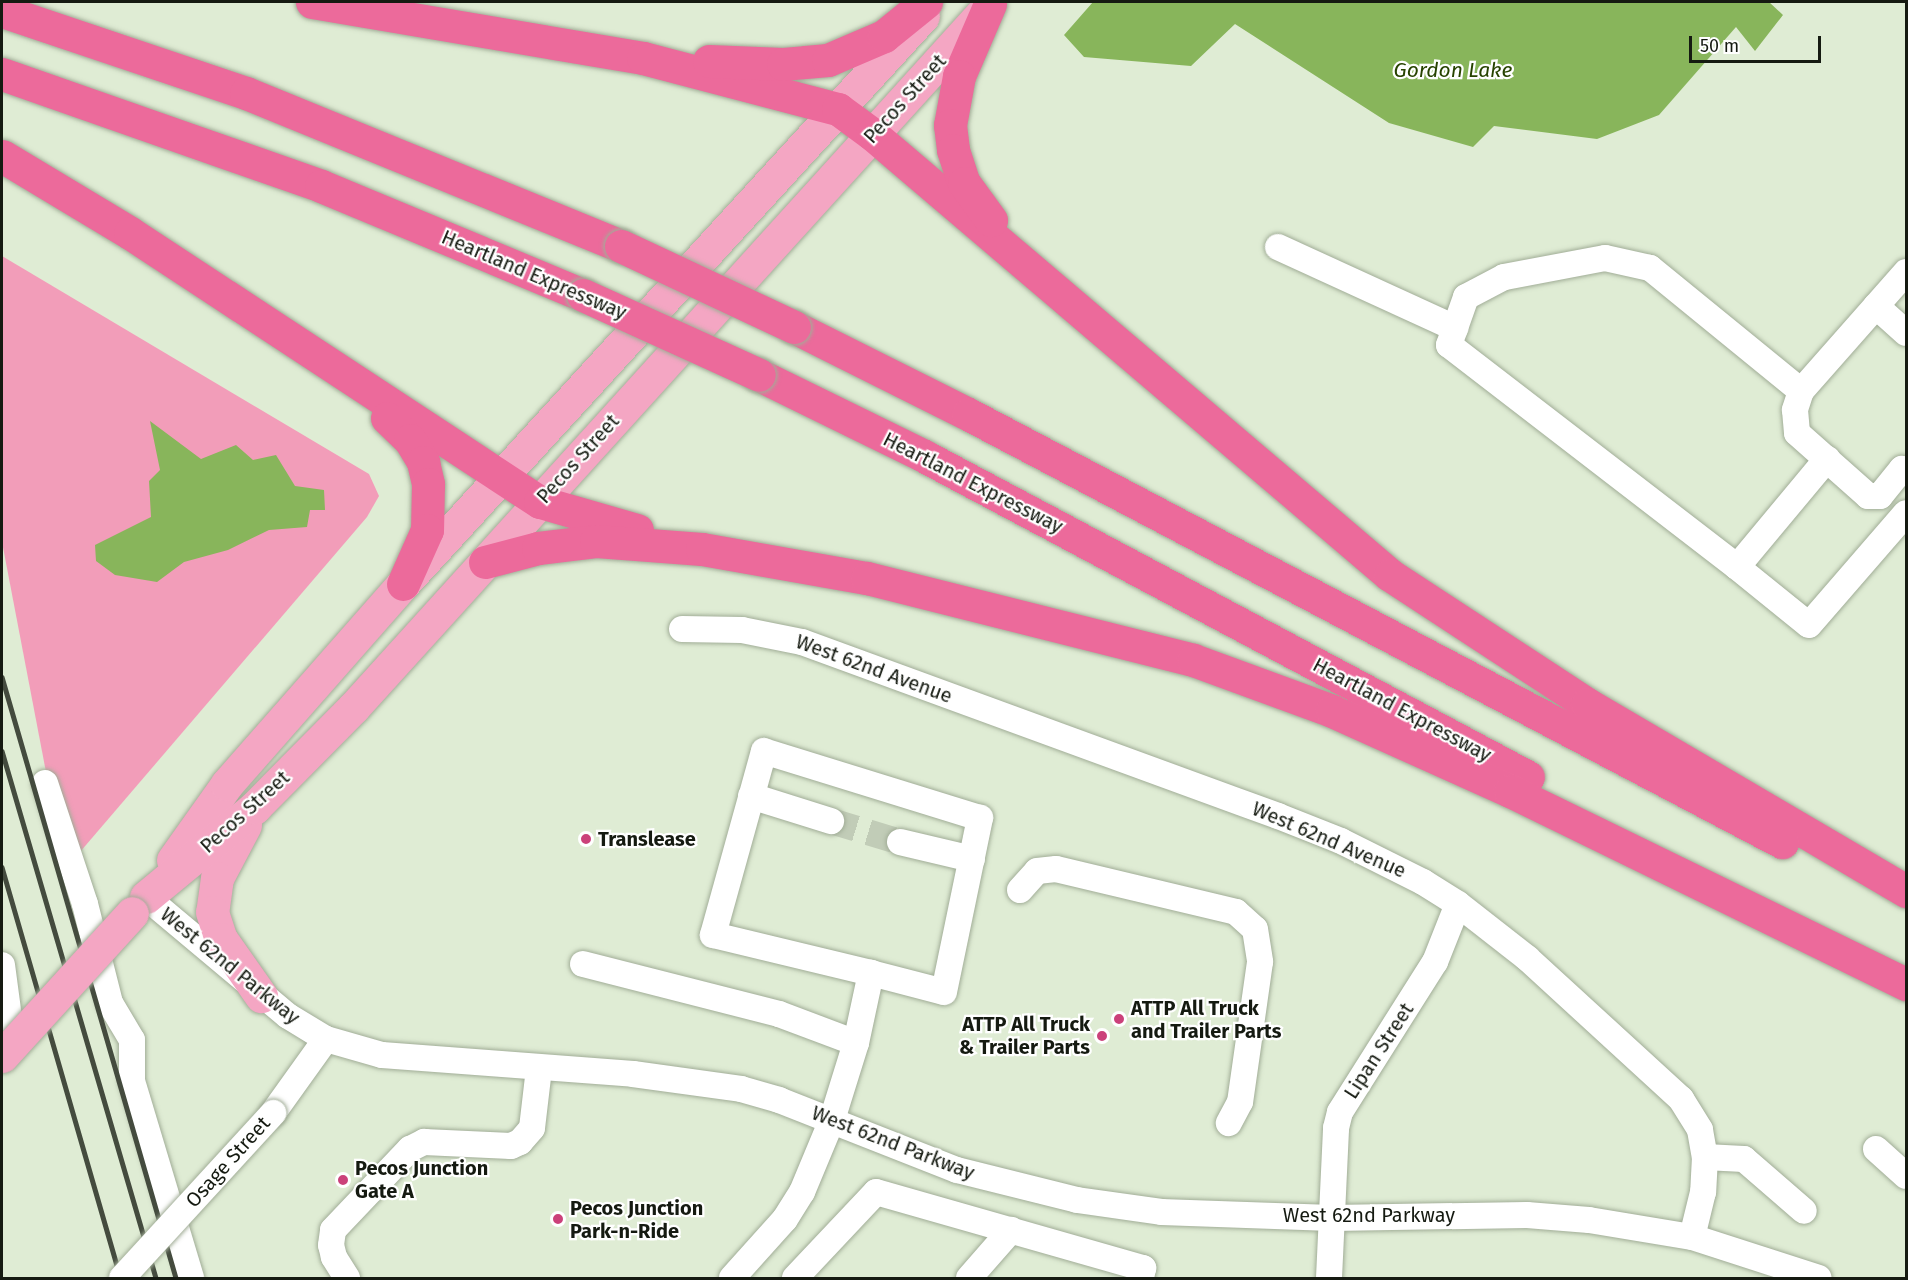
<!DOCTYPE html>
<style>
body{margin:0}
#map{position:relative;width:1908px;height:1280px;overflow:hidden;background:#dfecd4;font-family:"Fira Sans",sans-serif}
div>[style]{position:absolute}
.green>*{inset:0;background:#f29db9}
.water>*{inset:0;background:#88b55b}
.minor-tunnel>*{height:26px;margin-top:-13px;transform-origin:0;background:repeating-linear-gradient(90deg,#c1ccb7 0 26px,transparent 0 39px)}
.roads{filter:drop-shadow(0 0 2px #a1ad97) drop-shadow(0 0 2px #a1ad97)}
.minor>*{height:26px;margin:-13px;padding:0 13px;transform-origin:13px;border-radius:13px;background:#fff}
.major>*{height:33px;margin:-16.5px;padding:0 16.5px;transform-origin:16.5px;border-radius:16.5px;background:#f4a6c3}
.highway>*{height:33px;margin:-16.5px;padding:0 16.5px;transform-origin:16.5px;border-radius:16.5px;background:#ec6a9b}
.rail>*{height:4.5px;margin:-2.25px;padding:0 2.25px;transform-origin:2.25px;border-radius:2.25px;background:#444b3e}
.bridges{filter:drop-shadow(0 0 2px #a1ad97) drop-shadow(0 0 2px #a1ad97)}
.minor-bridge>*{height:26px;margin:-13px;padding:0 13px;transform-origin:13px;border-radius:13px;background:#fff}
.major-bridge>*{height:33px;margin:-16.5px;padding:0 16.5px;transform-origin:16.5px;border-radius:16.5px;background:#f4a6c3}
.highway-bridge>*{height:33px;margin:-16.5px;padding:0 16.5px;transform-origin:16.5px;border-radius:16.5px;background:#ec6a9b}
.dots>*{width:16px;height:16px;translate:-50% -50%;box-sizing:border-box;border:3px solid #fff;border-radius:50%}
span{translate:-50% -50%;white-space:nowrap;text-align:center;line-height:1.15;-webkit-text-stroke:4.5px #fff;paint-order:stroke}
.street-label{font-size:20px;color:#151a11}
.poi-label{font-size:20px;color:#151a11;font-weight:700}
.left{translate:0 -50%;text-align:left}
.right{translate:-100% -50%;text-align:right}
.water-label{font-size:21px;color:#274300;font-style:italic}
.frame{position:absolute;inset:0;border:3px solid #151a11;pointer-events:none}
.scale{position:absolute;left:1689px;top:36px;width:132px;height:27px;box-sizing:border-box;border:3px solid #151a11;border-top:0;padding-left:8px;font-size:18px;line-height:21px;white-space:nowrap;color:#151a11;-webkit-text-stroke:4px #fff;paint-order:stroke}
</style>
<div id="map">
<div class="green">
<div style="clip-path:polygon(2px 256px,369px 474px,379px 496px,367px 517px,80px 852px,59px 840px,2px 542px)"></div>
</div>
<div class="water">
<div style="clip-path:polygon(1093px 2px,1769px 2px,1783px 15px,1755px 51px,1736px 27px,1659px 115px,1597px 139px,1494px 126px,1473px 147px,1389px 123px,1235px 24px,1191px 66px,1084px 57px,1064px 35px)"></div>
<div style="clip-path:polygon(150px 421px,201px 459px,236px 445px,253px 460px,276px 455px,295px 486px,324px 490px,325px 510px,310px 510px,307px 527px,269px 530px,228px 550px,184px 562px,157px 582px,115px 575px,96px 561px,95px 545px,151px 517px,149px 481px,160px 470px)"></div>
</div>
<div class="minor-tunnel">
<div style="left:831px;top:821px;width:72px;rotate:16.9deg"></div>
</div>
<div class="roads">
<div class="minor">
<div style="left:1278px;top:247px;width:195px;rotate:24.6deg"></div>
<div style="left:1906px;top:272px;width:159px;rotate:131.4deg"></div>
<div style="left:1801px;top:391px;width:20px;rotate:108deg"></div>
<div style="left:1795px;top:410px;width:23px;rotate:85deg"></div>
<div style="left:1797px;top:433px;width:95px;rotate:41.6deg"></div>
<div style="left:1868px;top:496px;width:12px"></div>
<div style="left:1880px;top:496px;width:35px;rotate:-51deg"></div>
<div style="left:1902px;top:469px;width:6px;rotate:45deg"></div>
<div style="left:1876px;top:306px;width:40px;rotate:42deg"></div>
<div style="left:1801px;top:391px;width:195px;rotate:-140.8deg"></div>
<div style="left:1650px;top:268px;width:46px;rotate:-167.5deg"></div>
<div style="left:1605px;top:258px;width:103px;rotate:169.3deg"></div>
<div style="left:1504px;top:277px;width:43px;rotate:152.2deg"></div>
<div style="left:1466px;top:297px;width:51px;rotate:109.5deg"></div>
<div style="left:1449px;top:345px;width:364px;rotate:37.6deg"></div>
<div style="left:1737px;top:567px;width:141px;rotate:-50.2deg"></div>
<div style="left:1737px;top:567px;width:92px;rotate:38.9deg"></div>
<div style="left:1809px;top:625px;width:148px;rotate:-49.1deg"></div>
<div style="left:682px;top:629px;width:60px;rotate:1deg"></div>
<div style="left:742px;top:630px;width:61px;rotate:11.3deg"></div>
<div style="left:802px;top:642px;width:507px;rotate:20.08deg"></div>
<div style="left:1278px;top:816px;width:68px;rotate:21.6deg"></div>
<div style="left:1341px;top:841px;width:92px;rotate:26.6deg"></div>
<div style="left:1423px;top:882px;width:41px;rotate:32.2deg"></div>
<div style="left:1458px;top:904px;width:88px;rotate:38deg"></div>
<div style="left:1527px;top:958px;width:209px;rotate:42.5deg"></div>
<div style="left:1681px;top:1099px;width:36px;rotate:58deg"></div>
<div style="left:1700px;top:1130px;width:27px;rotate:80deg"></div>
<div style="left:1705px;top:1157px;width:35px;rotate:93deg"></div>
<div style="left:1703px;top:1192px;width:46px;rotate:103.7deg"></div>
<div style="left:45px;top:783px;width:127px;rotate:71.7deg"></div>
<div style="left:85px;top:904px;width:102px;rotate:75.8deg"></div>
<div style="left:110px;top:1003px;width:43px;rotate:59.3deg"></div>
<div style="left:132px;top:1040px;width:41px;rotate:90deg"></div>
<div style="left:132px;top:1081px;width:206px;rotate:73.3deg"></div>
<div style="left:751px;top:796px;width:84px;rotate:17.4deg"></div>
<div style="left:900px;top:842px;width:74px;rotate:13.3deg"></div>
<div style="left:1020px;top:890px;width:25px;rotate:-48deg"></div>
<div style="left:1037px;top:871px;width:19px;rotate:-6deg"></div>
<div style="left:1056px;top:869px;width:185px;rotate:13.4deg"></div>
<div style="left:1236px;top:912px;width:25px;rotate:42deg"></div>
<div style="left:1255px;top:929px;width:33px;rotate:81deg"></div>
<div style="left:1260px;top:962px;width:141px;rotate:98.1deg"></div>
<div style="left:1240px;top:1102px;width:24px;rotate:118deg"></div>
<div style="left:146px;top:897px;width:185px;rotate:40deg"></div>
<div style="left:288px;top:1016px;width:44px;rotate:31.2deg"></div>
<div style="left:326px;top:1039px;width:58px;rotate:15.9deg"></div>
<div style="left:382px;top:1055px;width:252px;rotate:4.3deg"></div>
<div style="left:633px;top:1074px;width:109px;rotate:7.9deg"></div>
<div style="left:741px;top:1089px;width:40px;rotate:16deg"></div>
<div style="left:779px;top:1100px;width:191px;rotate:21.5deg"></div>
<div style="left:957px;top:1170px;width:124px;rotate:14deg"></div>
<div style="left:1077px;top:1200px;width:85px;rotate:8.1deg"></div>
<div style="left:1161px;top:1212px;width:171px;rotate:2deg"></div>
<div style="left:1332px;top:1218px;width:195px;rotate:-0.9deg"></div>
<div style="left:1527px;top:1215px;width:62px;rotate:4.6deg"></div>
<div style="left:1589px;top:1220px;width:104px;rotate:9.4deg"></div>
<div style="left:1692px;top:1237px;width:133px;rotate:17.9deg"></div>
<div style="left:583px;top:964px;width:202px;rotate:14.3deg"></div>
<div style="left:779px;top:1014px;width:82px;rotate:20.6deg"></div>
<div style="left:2px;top:965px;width:61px;rotate:82.4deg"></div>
<div style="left:10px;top:1025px;width:13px;rotate:129deg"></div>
<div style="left:273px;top:1113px;width:91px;rotate:-54.4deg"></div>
<div style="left:1876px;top:1149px;width:40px;rotate:42deg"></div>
<div style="left:1705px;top:1157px;width:39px;rotate:3deg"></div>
<div style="left:1744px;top:1159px;width:79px;rotate:40.9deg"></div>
<div style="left:347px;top:1278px;width:25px;rotate:-122deg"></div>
<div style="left:334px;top:1257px;width:12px;rotate:-104deg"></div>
<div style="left:331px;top:1245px;width:15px;rotate:-82deg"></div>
<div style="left:333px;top:1230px;width:112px;rotate:-46.5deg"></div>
<div style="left:410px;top:1149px;width:16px;rotate:-27deg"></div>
<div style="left:424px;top:1142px;width:87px;rotate:2.6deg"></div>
<div style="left:511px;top:1146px;width:10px;rotate:-24deg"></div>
<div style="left:520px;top:1142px;width:18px;rotate:-49deg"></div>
<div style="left:532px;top:1128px;width:60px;rotate:-83.3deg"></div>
<div style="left:732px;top:1278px;width:79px;rotate:-48.1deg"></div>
<div style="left:785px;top:1219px;width:32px;rotate:-58deg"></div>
<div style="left:802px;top:1192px;width:78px;rotate:-67.4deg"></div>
<div style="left:832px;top:1120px;width:81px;rotate:-72.7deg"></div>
<div style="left:856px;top:1043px;width:72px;rotate:-77.9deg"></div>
<div style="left:871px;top:973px;width:75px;rotate:14.6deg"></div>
<div style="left:944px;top:992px;width:178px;rotate:-78.3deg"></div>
<div style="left:980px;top:818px;width:226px;rotate:-162.8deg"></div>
<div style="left:764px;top:751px;width:191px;rotate:105.5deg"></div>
<div style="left:713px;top:935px;width:163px;rotate:13.5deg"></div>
<div style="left:795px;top:1278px;width:118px;rotate:-46.7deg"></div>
<div style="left:876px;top:1192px;width:278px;rotate:15.9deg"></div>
<div style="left:1143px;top:1268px;width:10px;rotate:101deg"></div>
<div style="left:969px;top:1278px;width:64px;rotate:-48.8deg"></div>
<div style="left:1329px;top:1278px;width:150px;rotate:-87.3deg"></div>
<div style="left:1336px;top:1128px;width:16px;rotate:-76deg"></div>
<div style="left:1340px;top:1112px;width:178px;rotate:-57.7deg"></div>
<div style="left:1435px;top:962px;width:62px;rotate:-68.4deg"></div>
</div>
<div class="major">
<div style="left:245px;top:825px;width:60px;rotate:117.8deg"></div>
<div style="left:217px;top:878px;width:34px;rotate:98deg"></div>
<div style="left:212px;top:912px;width:28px;rotate:72deg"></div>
<div style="left:221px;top:939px;width:70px;rotate:54.9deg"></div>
<div style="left:173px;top:860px;width:93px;rotate:-54.6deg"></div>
<div style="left:227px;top:784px;width:266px;rotate:-48.7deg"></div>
<div style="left:403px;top:584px;width:770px;rotate:-47.53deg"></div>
<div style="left:146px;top:897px;width:141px;rotate:-39.5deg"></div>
<div style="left:255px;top:807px;width:139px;rotate:-45.3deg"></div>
<div style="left:353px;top:708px;width:944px;rotate:-47.83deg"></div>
</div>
<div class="highway">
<div style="left:312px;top:2px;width:336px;rotate:9.6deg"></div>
<div style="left:643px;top:58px;width:202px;rotate:14.7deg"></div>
<div style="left:838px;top:109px;width:42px;rotate:36.3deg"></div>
<div style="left:872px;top:134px;width:680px;rotate:40.41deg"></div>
<div style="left:1390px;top:575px;width:235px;rotate:33.2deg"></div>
<div style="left:1587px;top:704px;width:370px;rotate:30.4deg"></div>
<div style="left:990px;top:4px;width:78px;rotate:113.3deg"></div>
<div style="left:959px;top:76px;width:50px;rotate:100.4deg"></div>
<div style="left:950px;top:125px;width:25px;rotate:83deg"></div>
<div style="left:953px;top:150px;width:35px;rotate:72deg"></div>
<div style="left:964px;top:183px;width:46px;rotate:53.9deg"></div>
<div style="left:2px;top:11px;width:257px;rotate:18.6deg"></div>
<div style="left:246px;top:93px;width:405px;rotate:22.2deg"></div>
<div style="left:709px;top:61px;width:74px;rotate:2.3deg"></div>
<div style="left:783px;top:64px;width:45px;rotate:-5.1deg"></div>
<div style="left:828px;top:60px;width:61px;rotate:-23.2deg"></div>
<div style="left:884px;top:36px;width:54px;rotate:-39deg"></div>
<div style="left:2px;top:74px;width:338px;rotate:19.3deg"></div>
<div style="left:321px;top:186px;width:284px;rotate:22.6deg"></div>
<div style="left:2px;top:156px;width:149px;rotate:31deg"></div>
<div style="left:130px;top:233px;width:490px;rotate:33.3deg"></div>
<div style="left:540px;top:502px;width:101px;rotate:16.1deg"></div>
<div style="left:794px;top:327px;width:195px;rotate:26.6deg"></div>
<div style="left:968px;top:414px;width:920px;rotate:27.74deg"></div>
<div style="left:759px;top:375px;width:184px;rotate:26.1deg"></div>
<div style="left:924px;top:456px;width:684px;rotate:27.99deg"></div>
<div style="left:387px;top:418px;width:32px;rotate:44deg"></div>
<div style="left:410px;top:440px;width:26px;rotate:59deg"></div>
<div style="left:423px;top:462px;width:23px;rotate:77deg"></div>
<div style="left:428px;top:484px;width:46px;rotate:91.2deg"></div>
<div style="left:427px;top:530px;width:59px;rotate:114deg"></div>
<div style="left:485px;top:562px;width:55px;rotate:-14.8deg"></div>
<div style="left:538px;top:548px;width:58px;rotate:-6.9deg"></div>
<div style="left:596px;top:541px;width:106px;rotate:4.3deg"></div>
<div style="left:702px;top:549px;width:168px;rotate:10deg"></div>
<div style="left:867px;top:578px;width:336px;rotate:14.1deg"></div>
<div style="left:1193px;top:660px;width:148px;rotate:20.1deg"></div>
<div style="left:1332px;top:711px;width:195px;rotate:24.2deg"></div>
<div style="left:1510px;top:791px;width:441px;rotate:26deg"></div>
</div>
</div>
<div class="rail">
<div style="left:2px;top:677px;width:626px;rotate:73.85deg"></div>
<div style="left:2px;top:751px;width:549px;rotate:73.71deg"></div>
<div style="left:2px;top:867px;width:428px;rotate:73.9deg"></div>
</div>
<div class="bridges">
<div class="minor-bridge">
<div style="left:122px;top:1278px;width:224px;rotate:-47.5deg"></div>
</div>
<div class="major-bridge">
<div style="left:2px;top:1056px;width:193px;rotate:-47.7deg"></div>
</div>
<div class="highway-bridge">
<div style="left:621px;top:246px;width:191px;rotate:25.1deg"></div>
<div style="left:583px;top:295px;width:193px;rotate:24.4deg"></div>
</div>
</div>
<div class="dots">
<div style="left:586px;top:839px;background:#cb417a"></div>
<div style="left:1119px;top:1019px;background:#cb417a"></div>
<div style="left:1102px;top:1036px;background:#cb417a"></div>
<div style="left:343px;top:1180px;background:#cb417a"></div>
<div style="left:558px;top:1219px;background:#cb417a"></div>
</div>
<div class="street-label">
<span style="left:905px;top:99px;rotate:-48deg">Pecos Street</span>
<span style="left:534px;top:275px;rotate:23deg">Heartland Expressway</span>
<span style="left:578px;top:459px;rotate:-48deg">Pecos Street</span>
<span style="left:973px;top:483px;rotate:27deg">Heartland Expressway</span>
<span style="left:874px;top:669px;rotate:20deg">West 62nd Avenue</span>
<span style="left:1402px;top:710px;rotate:28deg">Heartland Expressway</span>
<span style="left:245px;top:812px;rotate:-42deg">Pecos Street</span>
<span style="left:1329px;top:840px;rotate:23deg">West 62nd Avenue</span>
<span style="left:230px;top:966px;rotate:39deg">West 62nd Parkway</span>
<span style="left:1379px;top:1051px;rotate:-57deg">Lipan Street</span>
<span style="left:893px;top:1143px;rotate:21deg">West 62nd Parkway</span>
<span style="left:228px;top:1162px;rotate:-48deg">Osage Street</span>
<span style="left:1369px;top:1215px">West 62nd Parkway</span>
</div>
<div class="poi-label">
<span class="left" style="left:598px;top:839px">Translease</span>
<span class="left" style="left:1131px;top:1020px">ATTP All Truck<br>and Trailer Parts</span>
<span class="right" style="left:1090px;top:1036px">ATTP All Truck<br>&amp; Trailer Parts</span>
<span class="left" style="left:355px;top:1180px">Pecos Junction<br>Gate A</span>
<span class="left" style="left:570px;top:1220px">Pecos Junction<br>Park-n-Ride</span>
</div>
<div class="water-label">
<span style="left:1453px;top:70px">Gordon Lake</span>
</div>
<div class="frame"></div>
<div class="scale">50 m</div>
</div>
